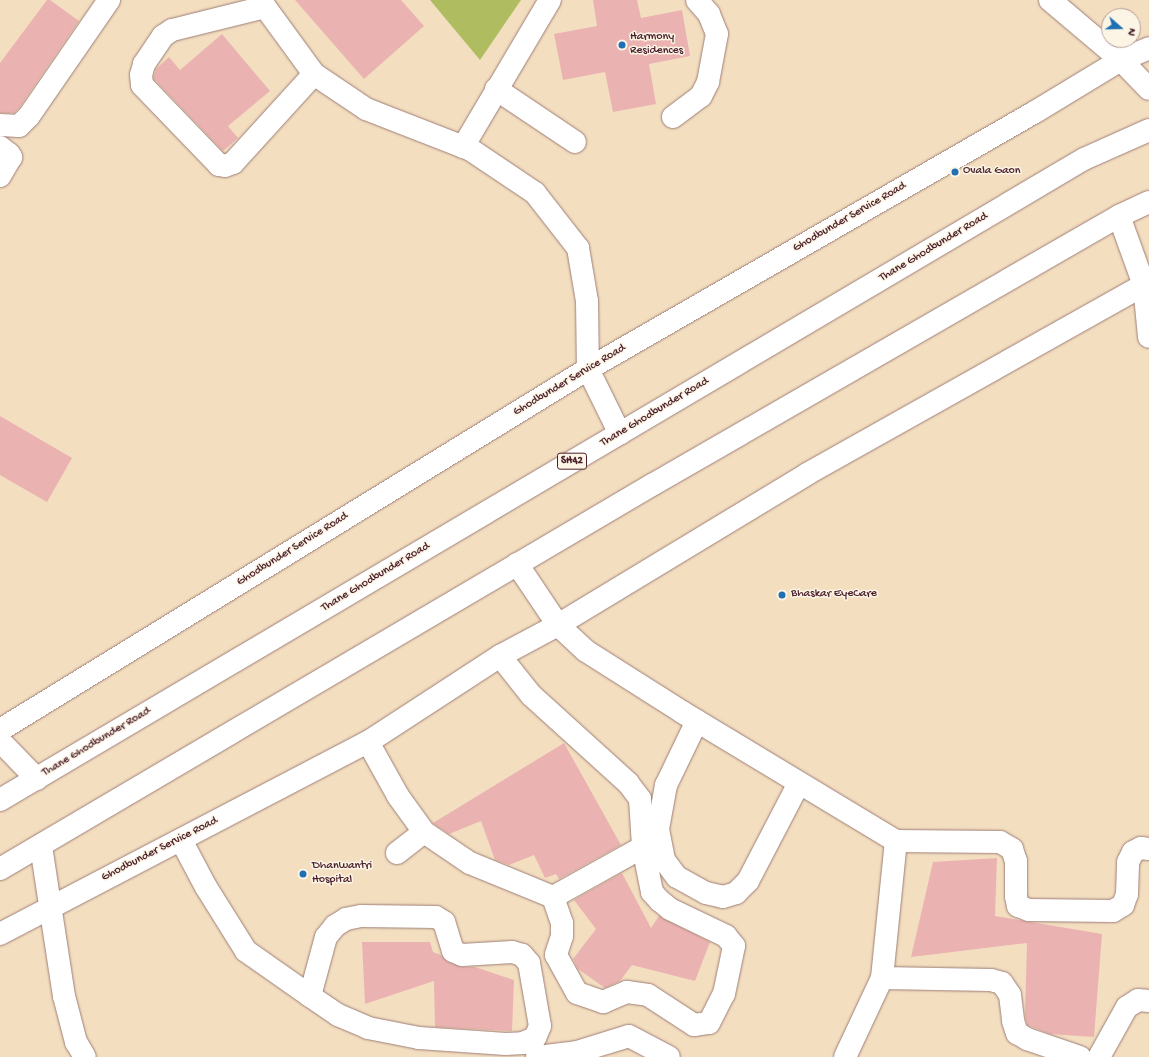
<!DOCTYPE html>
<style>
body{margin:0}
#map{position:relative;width:1149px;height:1057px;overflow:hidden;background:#f3dec0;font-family:"Gochi Hand",sans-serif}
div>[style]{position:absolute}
.green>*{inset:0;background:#afbd60}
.building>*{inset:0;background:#eab3b1}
.roads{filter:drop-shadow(0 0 1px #9e7e76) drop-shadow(0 0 1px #9e7e76)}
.minor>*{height:22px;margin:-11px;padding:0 11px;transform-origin:11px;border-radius:11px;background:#fff}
.tertiary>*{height:22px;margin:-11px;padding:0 11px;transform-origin:11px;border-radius:11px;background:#fff}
.primary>*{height:22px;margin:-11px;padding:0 11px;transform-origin:11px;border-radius:11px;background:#fff}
.dots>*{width:11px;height:11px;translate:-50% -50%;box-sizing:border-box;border:2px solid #fcf5e5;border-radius:50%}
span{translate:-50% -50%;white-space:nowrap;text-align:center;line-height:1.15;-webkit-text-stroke:3px #fcf5e5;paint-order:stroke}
.shield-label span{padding:1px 3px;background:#fcf5e5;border:1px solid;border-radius:3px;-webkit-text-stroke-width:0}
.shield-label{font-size:11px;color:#4a1f2b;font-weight:700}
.poi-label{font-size:12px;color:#4a1f2b}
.left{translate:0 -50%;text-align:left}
.street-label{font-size:12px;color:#4a1f2b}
.north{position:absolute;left:1101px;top:8px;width:40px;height:40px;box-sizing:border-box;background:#fcf5e5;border:1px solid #b59f9b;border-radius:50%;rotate:110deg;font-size:11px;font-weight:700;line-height:16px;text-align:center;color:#4a1f2b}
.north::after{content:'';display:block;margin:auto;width:14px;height:18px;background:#1f6fb2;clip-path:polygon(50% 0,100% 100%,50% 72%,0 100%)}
</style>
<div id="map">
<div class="green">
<div style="clip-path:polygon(430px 0,521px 0,480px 60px)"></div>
</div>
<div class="building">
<div style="clip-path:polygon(47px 0,50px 0,79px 21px,19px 108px,14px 113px,0 113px,0 63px)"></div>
<div style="clip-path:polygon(295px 0,401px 0,424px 26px,364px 79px)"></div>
<div style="clip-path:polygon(593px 0,637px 0,641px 18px,682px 10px,690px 56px,649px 64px,656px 104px,613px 112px,605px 72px,563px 80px,554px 34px,597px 26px)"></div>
<div style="clip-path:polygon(222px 34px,270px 91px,228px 126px,238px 138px,223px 151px,154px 79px,154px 76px,156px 69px,169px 57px,180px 70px)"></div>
<div style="clip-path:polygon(0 416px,72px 458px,47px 502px,0 475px)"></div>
<div style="clip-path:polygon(564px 743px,621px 845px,559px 879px,556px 874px,545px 878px,534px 855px,509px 865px,495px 860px,481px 821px,449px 834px,433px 823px)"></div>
<div style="clip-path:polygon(997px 858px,995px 916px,1102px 934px,1094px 1037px,1050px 1034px,1027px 1025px,1025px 1015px,1027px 943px,911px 957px,933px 862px)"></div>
<div style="clip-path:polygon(622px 873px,651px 928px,659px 916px,710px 942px,695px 981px,632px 965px,620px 981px,605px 988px,578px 969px,573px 959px,596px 929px,574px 900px)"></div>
<div style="clip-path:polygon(362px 942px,430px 942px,433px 952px,441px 955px,448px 962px,462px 967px,475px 967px,514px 980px,512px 1031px,435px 1027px,434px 981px,365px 1004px)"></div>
</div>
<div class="roads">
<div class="minor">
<div style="left:260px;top:0;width:92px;rotate:53.9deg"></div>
<div style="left:314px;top:74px;width:63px;rotate:33.9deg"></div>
<div style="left:366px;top:109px;width:113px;rotate:21.3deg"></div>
<div style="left:471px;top:150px;width:77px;rotate:33.9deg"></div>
<div style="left:535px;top:193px;width:70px;rotate:52deg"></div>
<div style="left:578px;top:248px;width:54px;rotate:80.4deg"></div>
<div style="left:587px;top:301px;width:68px;rotate:89.2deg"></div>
<div style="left:588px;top:369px;width:72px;rotate:63.8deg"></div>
<div style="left:1050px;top:0;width:93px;rotate:40.2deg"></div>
<div style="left:1121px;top:60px;width:40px;rotate:46deg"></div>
<div style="left:265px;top:7px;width:96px;rotate:166.1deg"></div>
<div style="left:172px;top:30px;width:11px;rotate:146deg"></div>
<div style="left:163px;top:36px;width:34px;rotate:124deg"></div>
<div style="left:144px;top:64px;width:11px;rotate:105deg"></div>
<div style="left:141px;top:75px;width:10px;rotate:84deg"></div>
<div style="left:142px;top:85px;width:111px;rotate:46.1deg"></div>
<div style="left:219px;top:165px;width:6px;rotate:9deg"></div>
<div style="left:225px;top:166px;width:9px;rotate:-21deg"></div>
<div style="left:233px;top:163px;width:120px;rotate:-47.7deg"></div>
<div style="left:496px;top:89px;width:95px;rotate:33.9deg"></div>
<div style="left:673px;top:117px;width:35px;rotate:-37deg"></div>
<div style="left:701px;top:96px;width:16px;rotate:-63deg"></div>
<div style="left:708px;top:82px;width:49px;rotate:-79.4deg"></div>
<div style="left:717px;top:34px;width:22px;rotate:-112deg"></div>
<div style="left:709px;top:14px;width:18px;rotate:-131deg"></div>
<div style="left:0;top:125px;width:19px;rotate:3deg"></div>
<div style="left:19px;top:126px;width:14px;rotate:-45deg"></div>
<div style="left:29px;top:116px;width:141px;rotate:-55.4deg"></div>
<div style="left:0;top:147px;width:11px;rotate:38deg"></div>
<div style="left:9px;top:154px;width:4px;rotate:56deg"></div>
<div style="left:11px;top:157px;width:22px;rotate:120deg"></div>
<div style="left:463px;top:147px;width:171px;rotate:-59.4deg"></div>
<div style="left:1119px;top:216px;width:73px;rotate:70.1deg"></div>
<div style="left:1144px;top:285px;width:52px;rotate:84.5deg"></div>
<div style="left:517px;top:564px;width:73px;rotate:56.1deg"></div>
<div style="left:558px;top:625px;width:38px;rotate:43deg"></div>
<div style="left:586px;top:651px;width:114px;rotate:32.4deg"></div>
<div style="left:682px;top:712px;width:250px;rotate:31.1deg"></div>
<div style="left:500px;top:656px;width:50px;rotate:51.5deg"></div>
<div style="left:531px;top:695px;width:131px;rotate:42.2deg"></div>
<div style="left:628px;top:783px;width:20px;rotate:53deg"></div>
<div style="left:640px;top:799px;width:48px;rotate:86.4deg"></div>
<div style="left:697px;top:721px;width:71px;rotate:115.8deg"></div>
<div style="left:666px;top:785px;width:45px;rotate:100.3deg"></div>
<div style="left:658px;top:829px;width:32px;rotate:79deg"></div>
<div style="left:664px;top:860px;width:21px;rotate:53deg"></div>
<div style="left:677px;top:877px;width:33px;rotate:29deg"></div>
<div style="left:706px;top:893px;width:17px;rotate:13deg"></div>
<div style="left:723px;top:897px;width:14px;rotate:-17deg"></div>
<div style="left:736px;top:893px;width:17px;rotate:-45deg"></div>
<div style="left:748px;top:881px;width:110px;rotate:-62.5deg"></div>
<div style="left:0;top:741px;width:53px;rotate:45.8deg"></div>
<div style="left:368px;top:742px;width:62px;rotate:60.9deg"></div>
<div style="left:398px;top:796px;width:44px;rotate:54.2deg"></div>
<div style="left:181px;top:840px;width:53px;rotate:62deg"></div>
<div style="left:206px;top:887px;width:75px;rotate:58deg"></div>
<div style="left:246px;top:951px;width:78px;rotate:35.1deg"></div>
<div style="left:310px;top:996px;width:34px;rotate:34deg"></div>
<div style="left:338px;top:1015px;width:33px;rotate:23deg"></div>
<div style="left:368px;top:1028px;width:52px;rotate:11.1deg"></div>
<div style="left:419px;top:1038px;width:87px;rotate:3.9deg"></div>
<div style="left:506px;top:1044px;width:17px;rotate:-3deg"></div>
<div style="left:523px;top:1043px;width:13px;rotate:-23deg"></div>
<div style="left:535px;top:1038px;width:13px;rotate:-67deg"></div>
<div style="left:540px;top:1026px;width:64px;rotate:-99.9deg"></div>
<div style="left:529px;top:963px;width:11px;rotate:-131deg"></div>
<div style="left:522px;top:955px;width:10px;rotate:-163deg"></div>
<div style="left:512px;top:952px;width:50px;rotate:176.6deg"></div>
<div style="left:462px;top:955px;width:10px;rotate:-156deg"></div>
<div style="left:453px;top:951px;width:30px;rotate:-107deg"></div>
<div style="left:444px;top:922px;width:9px;rotate:-148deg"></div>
<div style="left:436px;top:917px;width:75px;rotate:-179.2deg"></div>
<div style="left:361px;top:916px;width:15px;rotate:169deg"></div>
<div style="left:346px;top:919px;width:13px;rotate:148deg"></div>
<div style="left:335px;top:926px;width:14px;rotate:129deg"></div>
<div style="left:326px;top:937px;width:61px;rotate:105.2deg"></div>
<div style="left:41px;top:846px;width:152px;rotate:81.3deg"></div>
<div style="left:64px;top:996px;width:48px;rotate:75.4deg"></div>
<div style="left:76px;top:1042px;width:17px;rotate:59deg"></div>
<div style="left:397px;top:853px;width:34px;rotate:-38deg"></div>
<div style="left:424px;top:832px;width:55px;rotate:34deg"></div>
<div style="left:470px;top:863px;width:90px;rotate:22.3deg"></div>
<div style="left:553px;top:897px;width:28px;rotate:71deg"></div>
<div style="left:562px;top:923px;width:13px;rotate:90deg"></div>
<div style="left:562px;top:936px;width:20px;rotate:108deg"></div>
<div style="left:556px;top:955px;width:43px;rotate:61.1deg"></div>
<div style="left:577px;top:993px;width:28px;rotate:19deg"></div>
<div style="left:603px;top:1002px;width:26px;rotate:-23deg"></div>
<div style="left:627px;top:992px;width:21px;rotate:8deg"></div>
<div style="left:648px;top:995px;width:55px;rotate:33.1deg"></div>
<div style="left:694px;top:1025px;width:15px;rotate:-8deg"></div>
<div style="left:709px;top:1023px;width:33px;rotate:-63deg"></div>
<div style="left:724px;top:994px;width:49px;rotate:-78.2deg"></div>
<div style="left:734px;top:946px;width:13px;rotate:-129deg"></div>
<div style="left:726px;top:936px;width:62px;rotate:-154.3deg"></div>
<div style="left:670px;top:909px;width:13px;rotate:-141deg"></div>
<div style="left:660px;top:901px;width:12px;rotate:-132deg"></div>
<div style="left:652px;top:892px;width:46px;rotate:-101.3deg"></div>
<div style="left:643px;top:847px;width:103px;rotate:150.9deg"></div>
<div style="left:882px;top:978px;width:109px;rotate:1.1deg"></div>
<div style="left:991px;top:980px;width:11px;rotate:15deg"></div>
<div style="left:1002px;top:983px;width:14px;rotate:56deg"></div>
<div style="left:1010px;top:995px;width:26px;rotate:83deg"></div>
<div style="left:1013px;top:1021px;width:13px;rotate:72deg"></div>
<div style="left:1017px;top:1033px;width:12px;rotate:31deg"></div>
<div style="left:1027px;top:1039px;width:56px;rotate:18.8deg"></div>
<div style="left:537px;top:1057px;width:40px;rotate:-7.1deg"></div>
<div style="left:577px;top:1052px;width:54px;rotate:-17.1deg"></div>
<div style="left:629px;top:1036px;width:45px;rotate:27.7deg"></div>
<div style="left:845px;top:1057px;width:87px;rotate:-64.9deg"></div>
<div style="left:882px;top:978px;width:138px;rotate:-84.2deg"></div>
<div style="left:896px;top:841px;width:104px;rotate:0.6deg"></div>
<div style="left:1000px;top:842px;width:14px;rotate:30deg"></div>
<div style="left:1012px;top:849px;width:13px;rotate:72deg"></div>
<div style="left:1016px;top:861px;width:35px;rotate:90deg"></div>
<div style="left:1016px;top:896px;width:10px;rotate:79deg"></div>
<div style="left:1018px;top:906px;width:12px;rotate:20deg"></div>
<div style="left:1029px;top:910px;width:84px;rotate:0.7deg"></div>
<div style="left:1113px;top:911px;width:12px;rotate:-31deg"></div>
<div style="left:1123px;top:905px;width:12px;rotate:-70deg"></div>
<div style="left:1127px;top:894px;width:32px;rotate:-88deg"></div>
<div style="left:1128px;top:862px;width:11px;rotate:-63deg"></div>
<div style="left:1133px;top:852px;width:9px;rotate:-27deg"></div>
<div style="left:1141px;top:848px;width:8px;rotate:7deg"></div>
<div style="left:1099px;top:1057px;width:57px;rotate:-60.8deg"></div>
<div style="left:1127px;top:1007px;width:13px;rotate:-32deg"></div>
<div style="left:1138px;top:1000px;width:11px;rotate:5deg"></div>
</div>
<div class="tertiary">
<div style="left:0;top:730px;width:690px;rotate:-31.55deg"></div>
<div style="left:588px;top:369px;width:516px;rotate:-29.9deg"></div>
<div style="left:1035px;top:112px;width:100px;rotate:-31.2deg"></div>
<div style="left:1121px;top:60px;width:30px;rotate:-23deg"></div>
<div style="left:0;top:934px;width:415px;rotate:-27.6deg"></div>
<div style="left:368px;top:742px;width:158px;rotate:-33.1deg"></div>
<div style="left:500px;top:656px;width:66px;rotate:-28.1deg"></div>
<div style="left:558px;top:625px;width:291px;rotate:-31.2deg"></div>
<div style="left:807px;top:474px;width:392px;rotate:-29.3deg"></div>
</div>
<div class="primary">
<div style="left:0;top:800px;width:1259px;rotate:-30.6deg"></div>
<div style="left:1084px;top:159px;width:71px;rotate:-24deg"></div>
<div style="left:0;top:869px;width:757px;rotate:-30.5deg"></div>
<div style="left:652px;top:485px;width:539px;rotate:-29.94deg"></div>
<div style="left:1119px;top:216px;width:33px;rotate:-25deg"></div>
</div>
</div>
<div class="dots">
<div style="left:622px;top:45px;background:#1f6fb2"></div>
<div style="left:955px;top:172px;background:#1f6fb2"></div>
<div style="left:782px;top:595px;background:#1f6fb2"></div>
<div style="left:303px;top:874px;background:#1f6fb2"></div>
</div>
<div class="shield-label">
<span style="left:572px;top:461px">SH42</span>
</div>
<div class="poi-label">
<span class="left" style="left:630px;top:45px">Harmony<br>Residences</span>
<span class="left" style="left:963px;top:172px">Ovala Gaon</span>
<span class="left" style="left:791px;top:595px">Bhaskar EyeCare</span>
<span class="left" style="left:312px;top:874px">Dhanwantri<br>Hospital</span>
</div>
<div class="street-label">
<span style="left:850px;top:218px;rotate:-30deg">Ghodbunder Service Road</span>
<span style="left:934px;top:248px;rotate:-31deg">Thane Ghodbunder Road</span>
<span style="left:570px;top:381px;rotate:-31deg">Ghodbunder Service Road</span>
<span style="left:655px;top:413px;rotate:-31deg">Thane Ghodbunder Road</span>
<span style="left:293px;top:550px;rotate:-32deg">Ghodbunder Service Road</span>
<span style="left:376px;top:578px;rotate:-31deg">Thane Ghodbunder Road</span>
<span style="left:97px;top:743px;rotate:-31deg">Thane Ghodbunder Road</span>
<span style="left:160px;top:850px;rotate:-27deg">Ghodbunder Service Road</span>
</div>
<div class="north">N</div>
</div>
